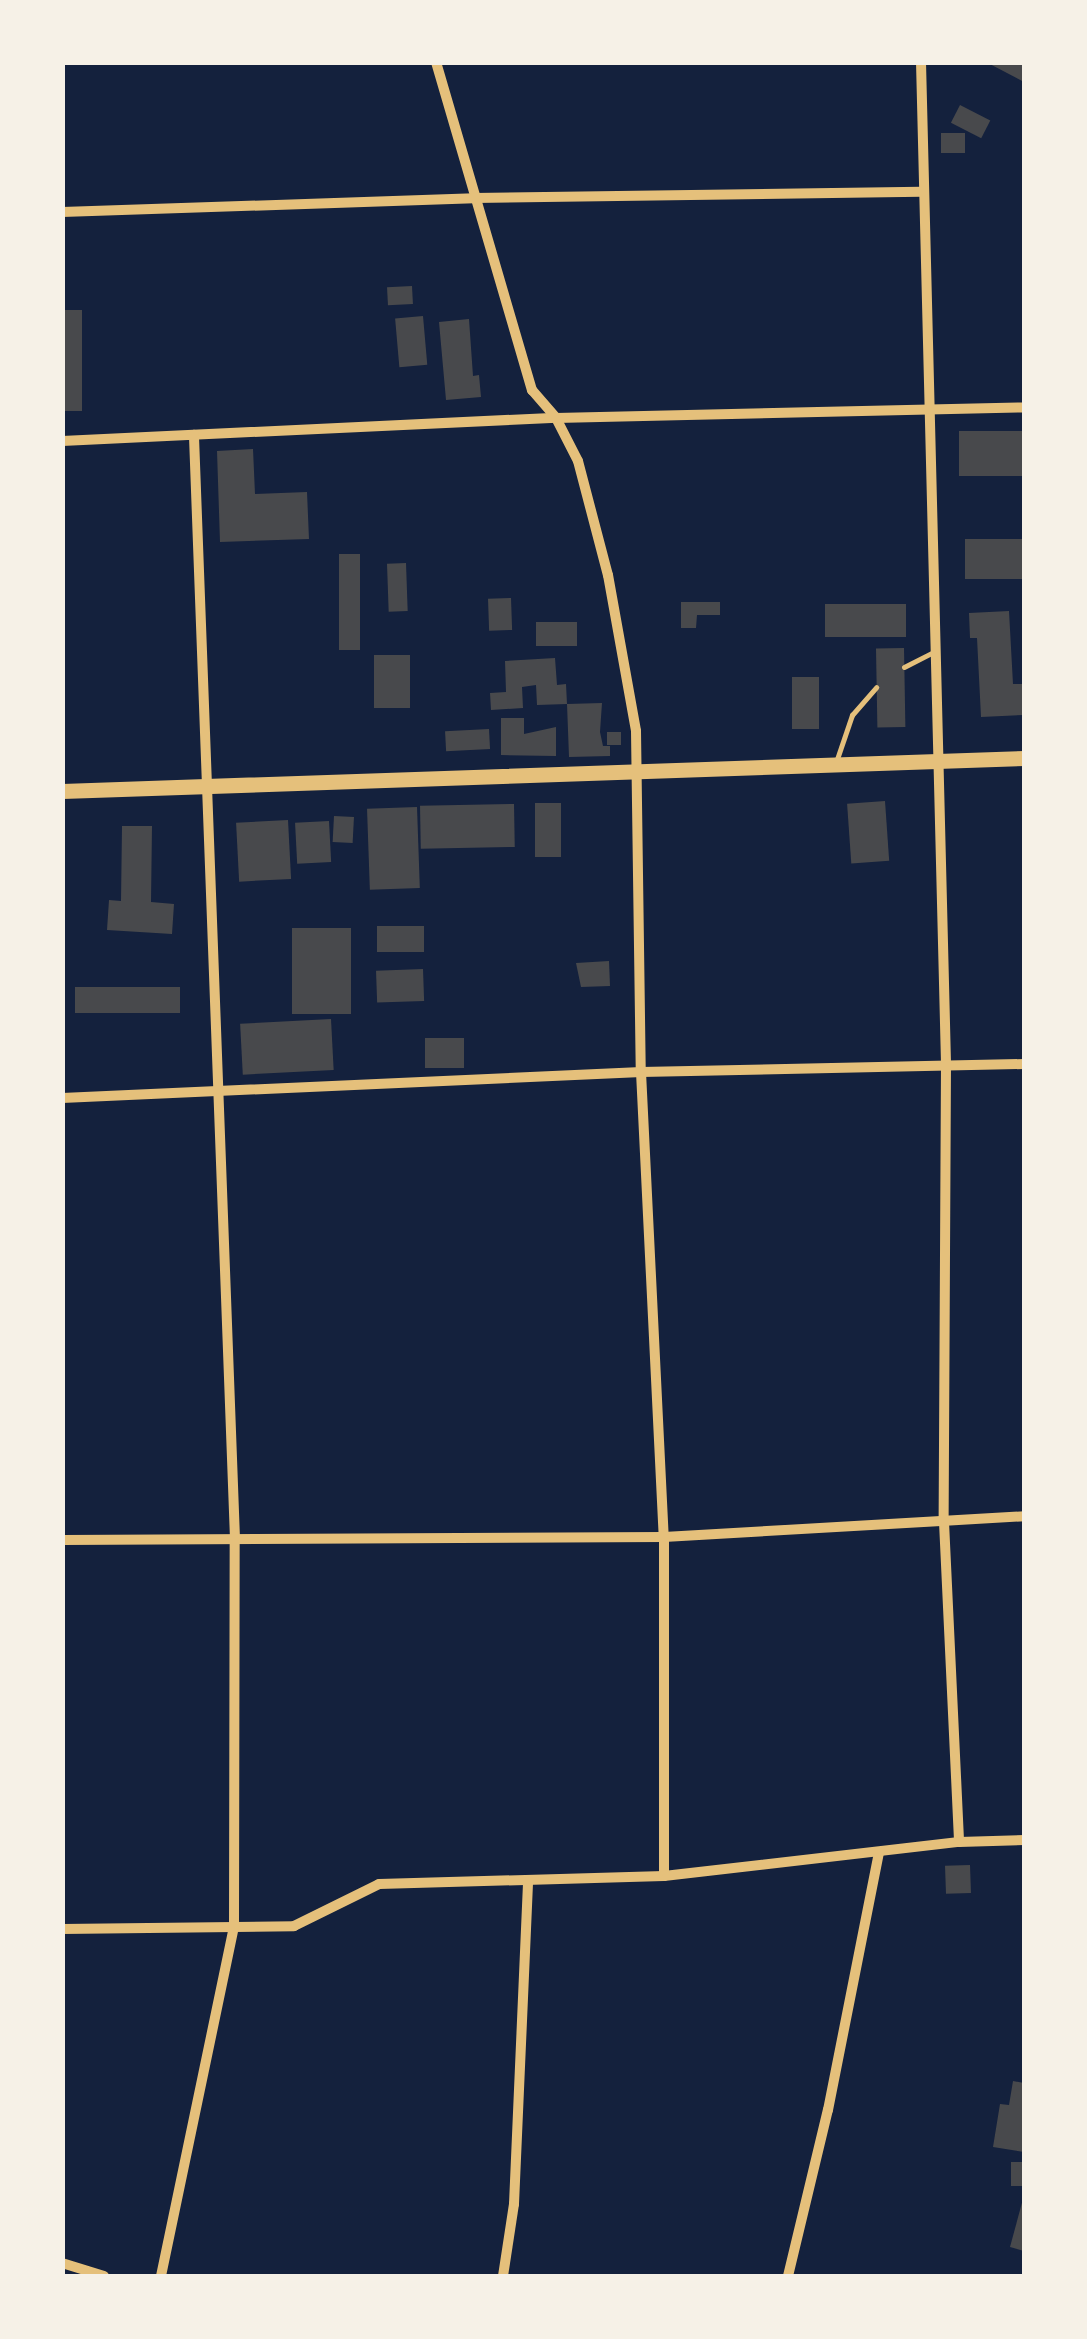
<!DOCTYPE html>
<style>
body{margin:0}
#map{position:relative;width:1087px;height:2339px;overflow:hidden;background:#14213d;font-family:Manrope,sans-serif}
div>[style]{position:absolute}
.building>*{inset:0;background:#48494c;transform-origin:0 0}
.service>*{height:5px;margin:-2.5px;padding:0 2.5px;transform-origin:2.5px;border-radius:2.5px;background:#e5c07b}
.minor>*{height:10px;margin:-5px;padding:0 5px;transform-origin:5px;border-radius:5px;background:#e5c07b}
.secondary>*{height:15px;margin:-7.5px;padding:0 7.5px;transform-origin:7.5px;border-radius:7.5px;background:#e5c07b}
span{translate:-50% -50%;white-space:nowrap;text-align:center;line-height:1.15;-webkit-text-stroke:10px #f6f1e7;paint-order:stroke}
.frame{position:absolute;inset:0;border:65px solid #f6f1e7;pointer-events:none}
</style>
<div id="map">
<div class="building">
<div style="clip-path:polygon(986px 62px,1024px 62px,1024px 82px)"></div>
<div style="left:960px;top:105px;width:34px;height:20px;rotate:27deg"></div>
<div style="left:941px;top:133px;width:24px;height:20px"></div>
<div style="left:412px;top:286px;width:18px;height:25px;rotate:87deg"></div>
<div style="left:62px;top:310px;width:20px;height:101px"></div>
<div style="left:423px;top:316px;width:49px;height:28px;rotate:85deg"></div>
<div style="clip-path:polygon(469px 319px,473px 376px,479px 375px,481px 397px,446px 400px,439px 322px)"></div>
<div style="left:1024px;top:431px;width:45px;height:65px;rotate:90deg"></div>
<div style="clip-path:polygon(253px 449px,255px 494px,307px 492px,309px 539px,220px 542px,217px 451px)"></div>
<div style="left:1024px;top:539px;width:40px;height:59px;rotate:90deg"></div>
<div style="left:339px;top:554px;width:21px;height:96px"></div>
<div style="left:406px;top:563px;width:48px;height:19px;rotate:88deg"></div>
<div style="left:511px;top:598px;width:32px;height:23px;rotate:88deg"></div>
<div style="clip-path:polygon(681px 602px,720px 602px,720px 615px,697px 615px,696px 628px,681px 628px)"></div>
<div style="left:906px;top:604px;width:33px;height:81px;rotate:90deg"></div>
<div style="clip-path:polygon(1009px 611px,1013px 684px,1024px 684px,1024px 715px,981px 717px,977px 638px,970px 638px,969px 613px)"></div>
<div style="left:577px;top:622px;width:24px;height:41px;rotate:90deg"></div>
<div style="left:904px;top:648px;width:79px;height:28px;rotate:89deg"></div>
<div style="left:374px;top:655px;width:36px;height:53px"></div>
<div style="clip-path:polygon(555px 658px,557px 685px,566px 684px,567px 704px,537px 705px,536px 685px,522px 687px,523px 708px,491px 710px,490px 693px,506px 692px,505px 661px)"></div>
<div style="left:792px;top:677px;width:27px;height:52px"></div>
<div style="clip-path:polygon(602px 703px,600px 732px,603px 746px,610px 746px,610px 756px,569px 757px,567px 704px)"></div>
<div style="clip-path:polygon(501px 718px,524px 718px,524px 734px,556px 727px,556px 756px,501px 755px)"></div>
<div style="left:489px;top:729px;width:20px;height:44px;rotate:87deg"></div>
<div style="left:607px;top:732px;width:14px;height:13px"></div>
<div style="left:885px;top:801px;width:60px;height:38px;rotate:86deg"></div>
<div style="left:535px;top:803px;width:26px;height:54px"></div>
<div style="left:514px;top:804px;width:43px;height:94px;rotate:89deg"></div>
<div style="left:417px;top:807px;width:81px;height:50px;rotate:88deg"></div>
<div style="left:334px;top:816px;width:20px;height:26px;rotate:3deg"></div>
<div style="left:288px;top:820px;width:59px;height:52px;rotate:87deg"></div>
<div style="left:329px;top:821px;width:41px;height:34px;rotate:87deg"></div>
<div style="clip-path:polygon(122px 826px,152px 826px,151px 902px,174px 904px,172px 934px,107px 930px,109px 900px,121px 901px)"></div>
<div style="left:424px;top:926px;width:26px;height:47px;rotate:90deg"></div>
<div style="left:292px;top:928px;width:59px;height:86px"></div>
<div style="clip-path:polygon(609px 961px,610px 986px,581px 987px,576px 963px)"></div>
<div style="left:423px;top:969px;width:32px;height:47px;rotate:88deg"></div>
<div style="left:180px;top:987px;width:26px;height:105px;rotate:90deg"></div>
<div style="left:331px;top:1019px;width:51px;height:91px;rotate:87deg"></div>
<div style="left:464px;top:1038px;width:30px;height:39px;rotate:90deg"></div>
<div style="left:970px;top:1865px;width:28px;height:25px;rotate:88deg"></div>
<div style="clip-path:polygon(1013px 2081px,1024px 2083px,1024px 2152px,993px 2147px,1000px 2104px,1009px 2105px)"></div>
<div style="left:1011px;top:2162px;width:13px;height:24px"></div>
<div style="clip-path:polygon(1023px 2199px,1024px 2199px,1024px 2251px,1010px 2247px)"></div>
</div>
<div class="service">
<div style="left:904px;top:667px;width:35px;rotate:-27deg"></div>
<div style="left:836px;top:762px;width:50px;rotate:-71.2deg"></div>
<div style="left:852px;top:715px;width:37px;rotate:-49deg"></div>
</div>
<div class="minor">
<div style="left:436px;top:62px;width:342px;rotate:73.7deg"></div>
<div style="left:532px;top:390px;width:37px;rotate:49deg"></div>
<div style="left:556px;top:418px;width:48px;rotate:62.9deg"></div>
<div style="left:578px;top:461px;width:118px;rotate:75.3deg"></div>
<div style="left:608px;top:575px;width:158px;rotate:79.8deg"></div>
<div style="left:636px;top:731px;width:341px;rotate:89.2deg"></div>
<div style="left:641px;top:1072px;width:466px;rotate:87.2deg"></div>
<div style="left:664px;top:1537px;width:339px;rotate:90deg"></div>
<div style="left:921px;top:62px;width:1002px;rotate:88.57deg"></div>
<div style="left:946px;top:1064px;width:458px;rotate:90.3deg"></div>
<div style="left:944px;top:1522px;width:320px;rotate:87.3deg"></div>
<div style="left:62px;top:212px;width:412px;rotate:-1.9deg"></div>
<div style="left:474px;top:198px;width:447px;rotate:-0.8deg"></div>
<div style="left:62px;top:441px;width:495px;rotate:-2.7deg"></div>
<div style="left:556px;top:418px;width:468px;rotate:-1.3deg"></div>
<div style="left:62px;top:1098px;width:580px;rotate:-2.57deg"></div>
<div style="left:641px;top:1072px;width:383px;rotate:-1.2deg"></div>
<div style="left:62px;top:1540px;width:602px;rotate:-0.29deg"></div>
<div style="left:664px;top:1537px;width:361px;rotate:-3.3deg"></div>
<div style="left:62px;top:1929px;width:232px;rotate:-0.7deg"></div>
<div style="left:294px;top:1926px;width:95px;rotate:-26.3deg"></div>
<div style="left:379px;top:1884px;width:285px;rotate:-1.6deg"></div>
<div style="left:664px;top:1876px;width:297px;rotate:-6.6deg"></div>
<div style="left:959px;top:1842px;width:65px;rotate:-1.8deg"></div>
<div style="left:62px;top:2263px;width:44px;rotate:17.2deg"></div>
<div style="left:161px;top:2276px;width:358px;rotate:-78.2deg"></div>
<div style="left:234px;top:1926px;width:387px;rotate:-89.9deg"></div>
<div style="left:235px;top:1539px;width:1105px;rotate:-92.13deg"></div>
<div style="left:503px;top:2276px;width:73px;rotate:-81.3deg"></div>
<div style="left:514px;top:2204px;width:324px;rotate:-87.5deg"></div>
<div style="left:788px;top:2276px;width:171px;rotate:-76.5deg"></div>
<div style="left:828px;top:2110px;width:263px;rotate:-78.8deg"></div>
</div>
<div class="secondary">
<div style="left:62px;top:791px;width:963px;rotate:-1.96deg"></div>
</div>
<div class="frame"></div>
</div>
